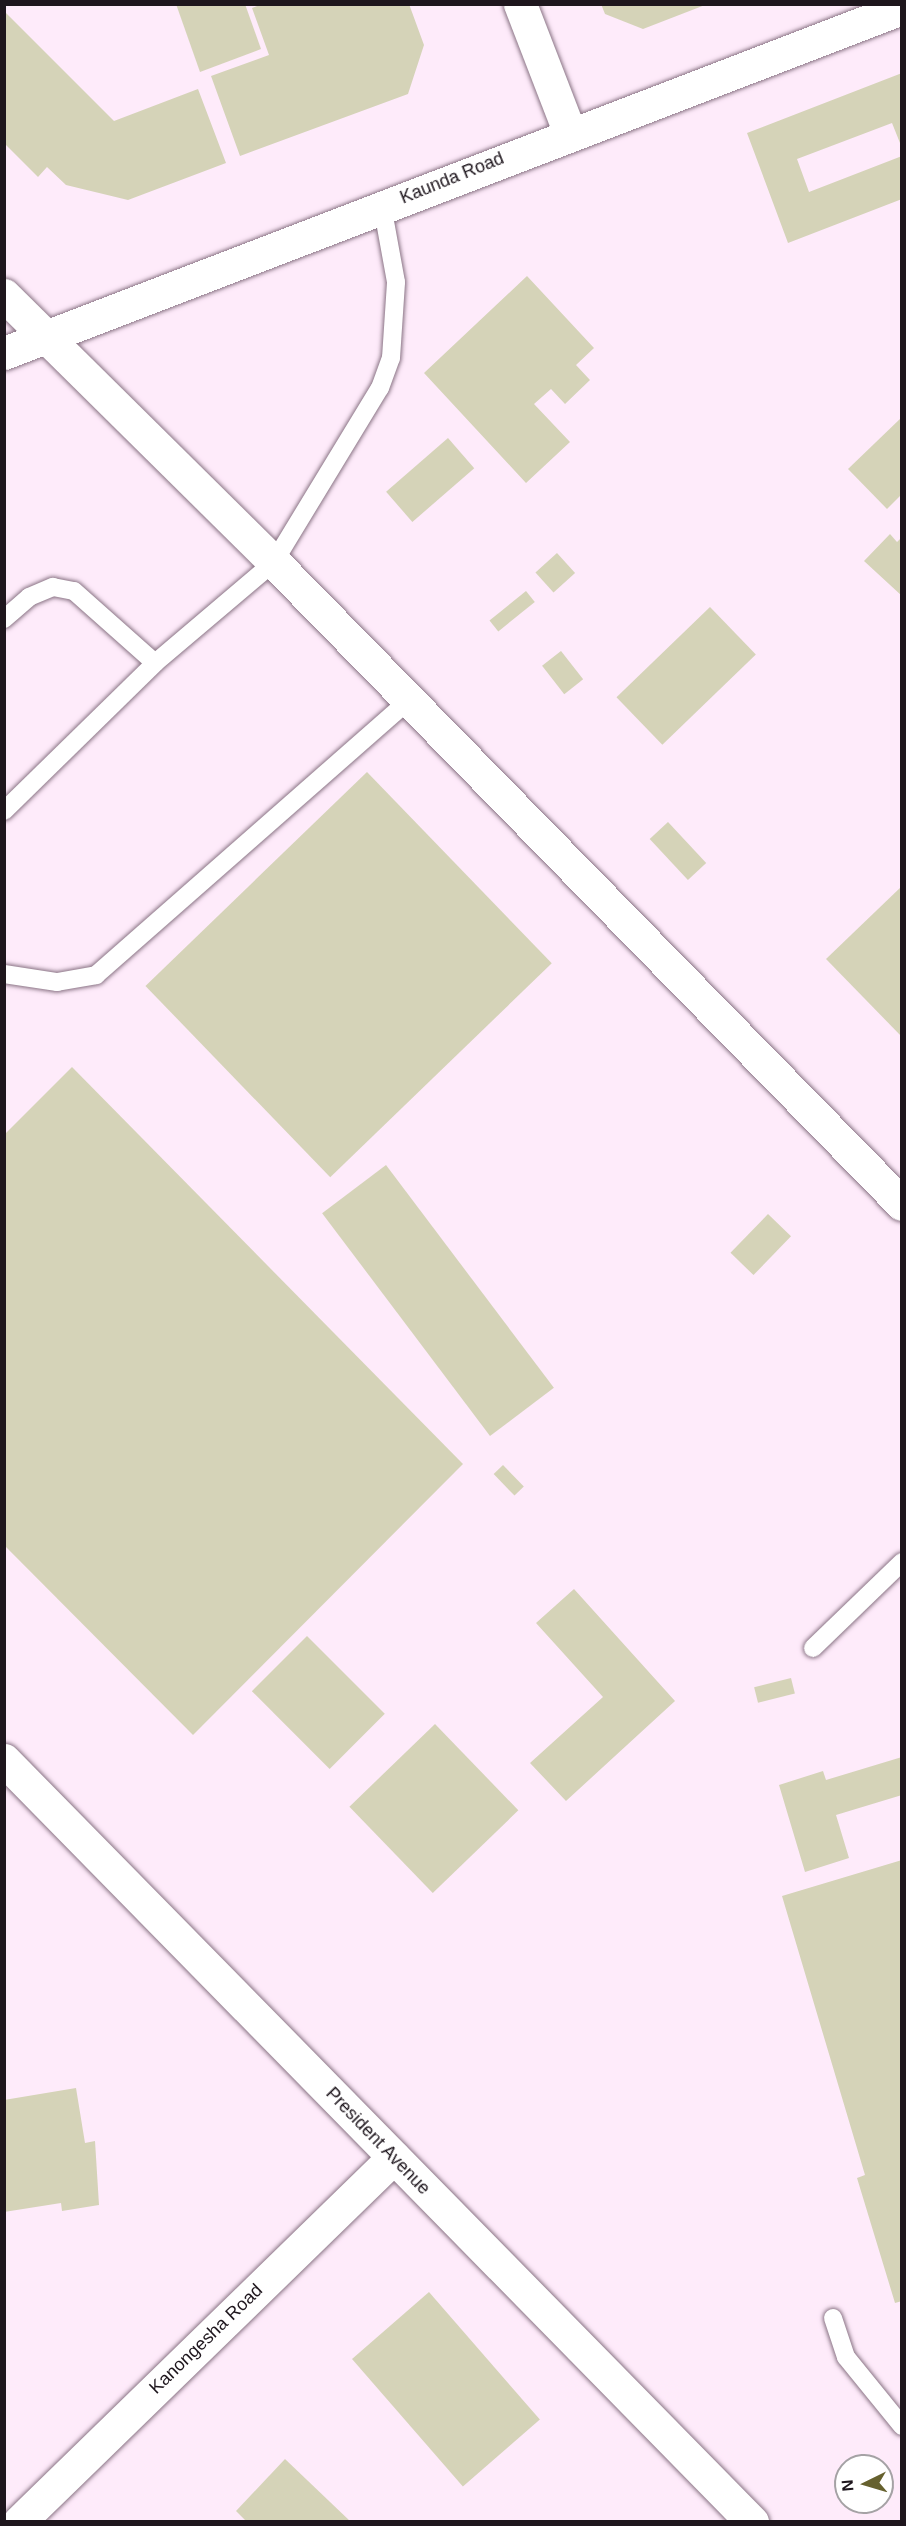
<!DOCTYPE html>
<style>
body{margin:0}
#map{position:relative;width:906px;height:2526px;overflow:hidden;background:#feebfa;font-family:Arial,sans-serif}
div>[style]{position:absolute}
.building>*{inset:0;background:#d5d3b8;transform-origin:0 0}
.roads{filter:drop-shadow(0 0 2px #8a7485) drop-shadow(0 0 2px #8a7485)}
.service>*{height:18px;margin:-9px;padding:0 9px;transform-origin:9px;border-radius:9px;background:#fff}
.minor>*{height:33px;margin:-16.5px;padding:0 16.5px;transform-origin:16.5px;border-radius:16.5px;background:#fff}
.secondary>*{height:33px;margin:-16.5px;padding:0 16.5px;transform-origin:16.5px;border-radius:16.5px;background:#fff}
span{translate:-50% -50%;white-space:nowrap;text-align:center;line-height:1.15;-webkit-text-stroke:5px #fff;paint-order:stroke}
.street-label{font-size:18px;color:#1e161d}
.frame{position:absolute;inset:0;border:6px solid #1e161d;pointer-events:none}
.north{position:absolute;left:834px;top:2454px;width:60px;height:60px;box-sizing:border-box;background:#fff;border:2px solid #a5a2a5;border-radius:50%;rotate:265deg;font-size:16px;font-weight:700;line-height:24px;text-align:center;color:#1e161d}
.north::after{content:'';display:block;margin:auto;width:21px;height:27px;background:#66612e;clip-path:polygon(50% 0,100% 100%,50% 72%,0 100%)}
</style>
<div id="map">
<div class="building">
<div style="clip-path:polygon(176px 4px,245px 4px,261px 49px,200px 72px)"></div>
<div style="clip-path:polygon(262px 4px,409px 4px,424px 45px,408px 94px,240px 156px,211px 76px,269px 55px,252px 8px)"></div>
<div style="clip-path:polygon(601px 4px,705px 4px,705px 5px,643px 29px,605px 14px)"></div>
<div style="clip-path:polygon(4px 11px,114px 121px,198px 89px,226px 163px,128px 200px,66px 185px,47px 167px,38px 177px,4px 143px)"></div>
<div style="clip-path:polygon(902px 73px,902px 148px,892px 123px,797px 159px,809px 192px,902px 156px,902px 199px,788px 243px,747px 133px)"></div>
<div style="clip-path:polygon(527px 276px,594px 348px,576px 365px,590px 380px,565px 404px,551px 389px,534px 404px,570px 442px,526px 483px,424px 373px)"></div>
<div style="clip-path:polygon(902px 417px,902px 494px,887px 509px,848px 469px)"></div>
<div style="left:448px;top:438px;width:40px;height:82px;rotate:49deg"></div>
<div style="clip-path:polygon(890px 534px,897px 542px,902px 537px,902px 596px,864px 561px)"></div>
<div style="left:557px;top:553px;width:27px;height:29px;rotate:48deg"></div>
<div style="left:526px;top:591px;width:14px;height:47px;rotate:51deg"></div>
<div style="left:710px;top:607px;width:66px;height:130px;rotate:46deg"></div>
<div style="left:561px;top:651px;width:36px;height:24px;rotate:52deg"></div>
<div style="left:367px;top:772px;width:266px;height:308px;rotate:46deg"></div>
<div style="left:668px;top:822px;width:56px;height:25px;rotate:47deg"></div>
<div style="clip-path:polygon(902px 886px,902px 1037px,826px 959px)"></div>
<div style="clip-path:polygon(72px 1067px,463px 1464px,193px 1735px,4px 1545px,4px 1135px)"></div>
<div style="left:386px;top:1165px;width:279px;height:80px;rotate:53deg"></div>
<div style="left:768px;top:1214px;width:32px;height:54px;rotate:44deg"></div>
<div style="left:503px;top:1465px;width:30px;height:13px;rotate:46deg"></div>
<div style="clip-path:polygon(574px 1589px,675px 1701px,566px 1801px,530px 1763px,603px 1697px,536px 1623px)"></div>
<div style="left:307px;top:1636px;width:110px;height:78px;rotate:45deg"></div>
<div style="left:791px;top:1678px;width:16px;height:38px;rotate:76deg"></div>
<div style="left:435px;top:1724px;width:120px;height:119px;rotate:46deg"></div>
<div style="clip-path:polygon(902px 1757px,902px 1795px,836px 1815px,849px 1858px,805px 1872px,779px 1785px,823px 1771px,826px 1780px)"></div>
<div style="clip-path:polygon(902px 1860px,902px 2301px,895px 2303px,857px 2178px,865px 2175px,782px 1896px)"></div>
<div style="clip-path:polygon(76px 2088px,85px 2143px,95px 2141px,99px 2205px,62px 2211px,61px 2203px,4px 2212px,4px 2100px)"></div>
<div style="left:429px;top:2292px;width:169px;height:102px;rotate:49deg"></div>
<div style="clip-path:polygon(285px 2459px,351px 2522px,247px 2522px,236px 2511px)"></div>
</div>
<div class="roads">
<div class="service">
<div style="left:4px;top:619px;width:33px;rotate:-41deg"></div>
<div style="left:29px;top:597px;width:26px;rotate:-23deg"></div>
<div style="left:53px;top:587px;width:21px;rotate:11deg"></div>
<div style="left:74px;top:591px;width:108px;rotate:41.6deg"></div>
<div style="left:155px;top:663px;width:156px;rotate:-40.3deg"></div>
<div style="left:274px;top:562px;width:204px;rotate:-58.7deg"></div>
<div style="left:380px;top:388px;width:32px;rotate:-70deg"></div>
<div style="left:391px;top:358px;width:76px;rotate:-86.2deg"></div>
<div style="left:396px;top:282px;width:78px;rotate:-100.3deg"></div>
<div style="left:4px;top:811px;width:211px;rotate:-44.4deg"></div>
<div style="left:4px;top:974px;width:54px;rotate:8.6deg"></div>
<div style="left:57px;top:982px;width:40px;rotate:-10deg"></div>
<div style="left:96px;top:975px;width:415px;rotate:-41.3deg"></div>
<div style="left:813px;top:1648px;width:124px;rotate:-44deg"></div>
<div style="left:833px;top:2318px;width:41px;rotate:71.6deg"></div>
<div style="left:846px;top:2357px;width:89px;rotate:50.9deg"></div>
</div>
<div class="minor">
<div style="left:520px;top:4px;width:136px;rotate:68.9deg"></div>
<div style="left:4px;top:295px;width:380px;rotate:44.7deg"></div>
<div style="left:274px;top:562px;width:898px;rotate:45.63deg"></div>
<div style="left:4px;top:353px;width:962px;rotate:-21.02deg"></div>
<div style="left:19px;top:2522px;width:523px;rotate:-44.23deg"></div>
</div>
<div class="secondary">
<div style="left:4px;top:1760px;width:1068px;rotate:45.53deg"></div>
</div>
</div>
<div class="street-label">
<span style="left:452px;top:178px;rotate:-22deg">Kaunda Road</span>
<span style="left:378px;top:2141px;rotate:46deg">President Avenue</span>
<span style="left:206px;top:2339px;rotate:-44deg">Kanongesha Road</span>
</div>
<div class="frame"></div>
<div class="north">N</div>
</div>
